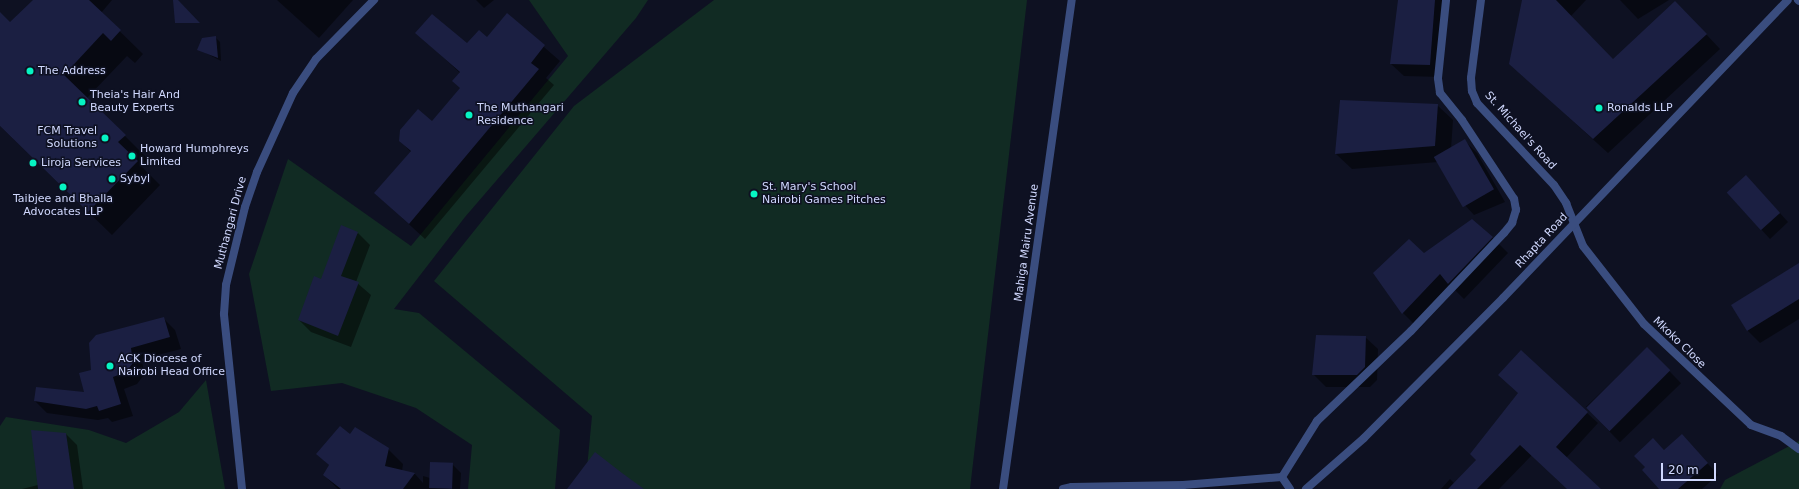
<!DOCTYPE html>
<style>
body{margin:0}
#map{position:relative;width:1799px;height:489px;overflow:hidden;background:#0e1122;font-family:"DejaVu Sans",sans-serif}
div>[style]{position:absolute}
.green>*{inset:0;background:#112b23}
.shadow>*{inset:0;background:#0007;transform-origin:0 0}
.building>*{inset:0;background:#1b1f42;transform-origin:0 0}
.minor>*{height:8px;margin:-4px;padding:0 4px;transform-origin:4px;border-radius:4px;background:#3a4d7f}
.dots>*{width:11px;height:11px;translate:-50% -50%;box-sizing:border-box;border:2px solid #0e1122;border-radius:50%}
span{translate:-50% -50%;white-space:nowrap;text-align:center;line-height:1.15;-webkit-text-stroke:3px #0e1122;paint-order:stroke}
.poi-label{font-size:11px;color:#d0d8fe}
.left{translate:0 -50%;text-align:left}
.right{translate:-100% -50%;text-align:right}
.street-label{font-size:11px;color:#d0d8fe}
.scale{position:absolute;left:1661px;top:463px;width:55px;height:18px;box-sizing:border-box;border:2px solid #d0d8fe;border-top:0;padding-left:5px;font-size:12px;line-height:14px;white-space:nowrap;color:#d0d8fe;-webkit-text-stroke:3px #0e1122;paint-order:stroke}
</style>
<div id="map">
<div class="green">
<div style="clip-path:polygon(529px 0,648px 0,636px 18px,465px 217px,394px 309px,419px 313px,560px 430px,555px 489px,468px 489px,472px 445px,416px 408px,342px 383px,271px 391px,249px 274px,288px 159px,411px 246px,568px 56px)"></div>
<div style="clip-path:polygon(714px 0,1027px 0,970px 489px,585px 489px,592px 416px,434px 281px,574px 106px)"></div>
<div style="clip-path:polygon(206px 380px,225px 489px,0 489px,0 426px,6px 417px,89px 430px,126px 443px,179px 412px)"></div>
<div style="clip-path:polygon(1799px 441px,1799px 489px,1720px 489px,1725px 480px)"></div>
</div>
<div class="shadow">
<div style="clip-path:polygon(49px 0,112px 0,101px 13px,143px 54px,135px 63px,127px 56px,87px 98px,148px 159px,141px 166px,160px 185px,112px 235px,0 126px,0 18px,10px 23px)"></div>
<div style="clip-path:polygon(277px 0,353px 0,319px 38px)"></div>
<div style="clip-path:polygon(476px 0,494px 0,484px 8px)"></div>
<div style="clip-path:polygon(1399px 0,1446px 0,1442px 77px,1404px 76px,1391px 64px)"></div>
<div style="clip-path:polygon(1523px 0,1586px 0,1571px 16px,1613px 60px,1689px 16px,1720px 49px,1608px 153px,1510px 64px)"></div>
<div style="clip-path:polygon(1620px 0,1669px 0,1638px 19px)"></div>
<div style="clip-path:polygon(507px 15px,560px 61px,546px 78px,554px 85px,425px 239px,375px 193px,411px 152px,400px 141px,433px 123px,461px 89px,460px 73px,417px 33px,468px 45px,487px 38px)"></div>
<div style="clip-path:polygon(216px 38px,220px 42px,221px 61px,198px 49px)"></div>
<div style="clip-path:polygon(1437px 105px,1453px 120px,1451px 149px,1465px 141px,1477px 153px,1505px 202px,1474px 215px,1462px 202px,1438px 162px,1352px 169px,1336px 154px)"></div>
<div style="clip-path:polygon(1754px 185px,1788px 222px,1770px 239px,1728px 193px)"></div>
<div style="clip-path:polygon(358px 233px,370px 245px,356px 282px,371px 295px,351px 347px,311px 332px,299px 320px,322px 280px)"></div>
<div style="clip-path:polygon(1492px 237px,1508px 253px,1464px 299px,1455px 290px,1419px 329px,1403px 313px,1374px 273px,1424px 255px)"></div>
<div style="clip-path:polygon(1799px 265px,1799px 319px,1760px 343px,1748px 331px,1733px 306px)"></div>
<div style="clip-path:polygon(163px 318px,175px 330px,181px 349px,142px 359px,144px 375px,137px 384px,124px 389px,133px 416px,112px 422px,108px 418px,98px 420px,47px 413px,35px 401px,86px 393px,92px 371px)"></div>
<div style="clip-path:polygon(1365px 337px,1378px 349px,1377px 380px,1370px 387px,1326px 387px,1313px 374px)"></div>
<div style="left:1647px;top:348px;width:49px;height:85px;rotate:46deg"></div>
<div style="clip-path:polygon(1519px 394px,1587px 413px,1598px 423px,1566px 458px,1600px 489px,1568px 489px,1532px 455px,1499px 489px,1441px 489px,1450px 479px,1455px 484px,1477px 460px)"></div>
<div style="clip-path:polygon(66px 434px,77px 445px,83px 489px,22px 489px,38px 485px)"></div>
<div style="clip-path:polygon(1682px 435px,1718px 475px,1702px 489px,1660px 489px,1646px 467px,1653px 439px,1665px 451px)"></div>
<div style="clip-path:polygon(350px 436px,388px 449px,403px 464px,402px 471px,415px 474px,423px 483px,423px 476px,430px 478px,452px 464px,461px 473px,460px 489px,338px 489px,324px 475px,330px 466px,318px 454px)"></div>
</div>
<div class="building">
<div style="clip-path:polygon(33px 0,89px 0,121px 30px,111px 41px,103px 33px,64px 75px,126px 135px,118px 142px,138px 161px,88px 212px,0 126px,0 12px,10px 22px)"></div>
<div style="clip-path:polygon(173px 0,178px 0,200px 23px,175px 23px)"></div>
<div style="clip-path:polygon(1398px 0,1435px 0,1430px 65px,1390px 64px)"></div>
<div style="clip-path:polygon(1522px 0,1556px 0,1613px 59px,1675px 1px,1707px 34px,1593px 139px,1509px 64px)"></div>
<div style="clip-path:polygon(507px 13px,545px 45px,531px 63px,539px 69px,409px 224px,374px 193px,411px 151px,399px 141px,400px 130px,418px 109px,432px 121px,460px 88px,452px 81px,460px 72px,415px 33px,432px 14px,467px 43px,479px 30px,487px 37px)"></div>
<div style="clip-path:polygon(216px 36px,218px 58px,197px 50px,202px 38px)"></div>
<div style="clip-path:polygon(1340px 100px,1438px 104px,1435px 146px,1335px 154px)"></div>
<div style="left:1465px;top:139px;width:58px;height:36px;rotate:60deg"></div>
<div style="left:1746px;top:175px;width:51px;height:26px;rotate:48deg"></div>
<div style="clip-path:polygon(1472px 219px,1493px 237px,1448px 284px,1440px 274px,1402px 314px,1373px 273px,1409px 239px,1424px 253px)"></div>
<div style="clip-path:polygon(341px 225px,358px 232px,341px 276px,359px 282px,338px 336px,298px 320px,314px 276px,321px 279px)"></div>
<div style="clip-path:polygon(1799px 263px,1799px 299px,1747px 331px,1731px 305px)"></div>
<div style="clip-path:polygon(164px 317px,170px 337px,131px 348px,133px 363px,126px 372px,113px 377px,121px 404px,99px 411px,97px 406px,86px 409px,34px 401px,36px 387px,84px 392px,79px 373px,91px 370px,89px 343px,96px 335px)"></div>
<div style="clip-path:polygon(1316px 335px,1366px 336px,1365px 367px,1357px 375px,1312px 375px)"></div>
<div style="left:1647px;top:347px;width:33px;height:86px;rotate:45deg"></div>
<div style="clip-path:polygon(1521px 350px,1588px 412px,1556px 447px,1601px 489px,1567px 489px,1520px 445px,1477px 489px,1448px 489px,1476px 460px,1470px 454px,1518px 393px,1498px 375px)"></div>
<div style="clip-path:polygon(340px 426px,350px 434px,355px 427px,389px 448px,385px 466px,415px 473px,403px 489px,341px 489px,323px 475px,329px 465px,316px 454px)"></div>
<div style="clip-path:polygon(31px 430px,66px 433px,74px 489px,38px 489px)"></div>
<div style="clip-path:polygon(1682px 434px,1708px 463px,1678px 489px,1659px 489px,1642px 470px,1645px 467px,1634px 456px,1653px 438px,1664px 450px)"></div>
<div style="clip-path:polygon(595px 452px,622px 473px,644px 489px,567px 489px)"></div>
<div style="left:430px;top:462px;width:23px;height:26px;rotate:2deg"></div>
</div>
<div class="minor">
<div style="left:1481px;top:0;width:79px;rotate:97.3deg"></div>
<div style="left:1471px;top:78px;width:13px;rotate:86deg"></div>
<div style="left:1472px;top:91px;width:13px;rotate:67deg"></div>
<div style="left:1477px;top:103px;width:112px;rotate:46.8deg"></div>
<div style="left:1554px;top:185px;width:22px;rotate:56deg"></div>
<div style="left:1566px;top:203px;width:46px;rotate:68.4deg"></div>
<div style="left:1583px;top:246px;width:99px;rotate:52deg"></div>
<div style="left:1644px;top:324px;width:147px;rotate:43.3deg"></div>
<div style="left:1751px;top:425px;width:32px;rotate:20deg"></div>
<div style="left:1781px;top:436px;width:22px;rotate:36deg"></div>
<div style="left:1798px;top:0;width:1px;rotate:45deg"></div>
<div style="left:242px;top:489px;width:176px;rotate:-95.9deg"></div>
<div style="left:224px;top:314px;width:29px;rotate:-86deg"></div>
<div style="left:226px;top:285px;width:80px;rotate:-76.3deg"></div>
<div style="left:245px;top:207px;width:37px;rotate:-71deg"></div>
<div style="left:257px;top:172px;width:87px;rotate:-65.5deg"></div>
<div style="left:293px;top:93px;width:41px;rotate:-55.9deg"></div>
<div style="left:316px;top:59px;width:83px;rotate:-45.5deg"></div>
<div style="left:1003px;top:489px;width:494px;rotate:-82deg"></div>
<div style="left:1063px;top:489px;width:9px;rotate:-13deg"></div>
<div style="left:1072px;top:487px;width:111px;rotate:-1deg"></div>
<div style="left:1183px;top:485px;width:99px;rotate:-4.6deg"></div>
<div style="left:1290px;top:489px;width:14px;rotate:-124deg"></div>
<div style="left:1282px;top:477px;width:66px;rotate:-58deg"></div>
<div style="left:1317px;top:421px;width:130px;rotate:-43.8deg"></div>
<div style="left:1411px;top:331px;width:135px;rotate:-46.5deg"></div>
<div style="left:1504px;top:233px;width:13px;rotate:-51deg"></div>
<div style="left:1512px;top:223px;width:14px;rotate:-73deg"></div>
<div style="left:1516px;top:210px;width:11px;rotate:-100deg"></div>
<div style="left:1514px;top:199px;width:95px;rotate:-123.4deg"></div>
<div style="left:1462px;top:120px;width:35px;rotate:-129deg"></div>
<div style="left:1440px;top:93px;width:15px;rotate:-98deg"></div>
<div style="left:1438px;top:78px;width:78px;rotate:-84.1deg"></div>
<div style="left:1306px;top:489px;width:77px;rotate:-41.3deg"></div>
<div style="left:1364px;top:438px;width:197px;rotate:-45.2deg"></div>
<div style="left:1503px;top:298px;width:412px;rotate:-46.3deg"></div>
</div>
<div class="dots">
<div style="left:30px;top:71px;background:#06f4c3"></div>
<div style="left:82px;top:102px;background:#06f4c3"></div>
<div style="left:1599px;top:108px;background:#06f4c3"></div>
<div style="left:469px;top:115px;background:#06f4c3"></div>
<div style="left:105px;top:138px;background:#06f4c3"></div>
<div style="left:132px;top:156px;background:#06f4c3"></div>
<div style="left:33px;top:163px;background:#06f4c3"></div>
<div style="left:112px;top:179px;background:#06f4c3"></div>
<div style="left:63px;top:187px;background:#06f4c3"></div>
<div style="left:754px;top:194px;background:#06f4c3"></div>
<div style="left:110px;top:366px;background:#06f4c3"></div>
</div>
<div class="poi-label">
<span class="left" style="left:38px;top:71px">The Address</span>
<span class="left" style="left:90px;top:102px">Theia's Hair And<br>Beauty Experts</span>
<span class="left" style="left:1607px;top:108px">Ronalds LLP</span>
<span class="left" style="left:477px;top:115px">The Muthangari<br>Residence</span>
<span class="right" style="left:97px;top:138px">FCM Travel<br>Solutions</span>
<span class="left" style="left:140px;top:156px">Howard Humphreys<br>Limited</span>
<span class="left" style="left:41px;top:163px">Liroja Services</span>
<span class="left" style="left:120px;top:179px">Sybyl</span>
<span class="left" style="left:762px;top:194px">St. Mary's School<br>Nairobi Games Pitches</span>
<span style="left:63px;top:206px">Taibjee and Bhalla<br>Advocates LLP</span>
<span class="left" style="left:118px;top:366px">ACK Diocese of<br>Nairobi Head Office</span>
</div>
<div class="street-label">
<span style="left:1520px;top:131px;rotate:48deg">St. Michael's Road</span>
<span style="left:231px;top:223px;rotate:-75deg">Muthangari Drive</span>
<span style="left:1542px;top:241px;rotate:-47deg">Rhapta Road</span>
<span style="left:1027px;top:243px;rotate:-82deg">Mahiga Mairu Avenue</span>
<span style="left:1679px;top:343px;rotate:44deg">Mkoko Close</span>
</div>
<div class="scale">20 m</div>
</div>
